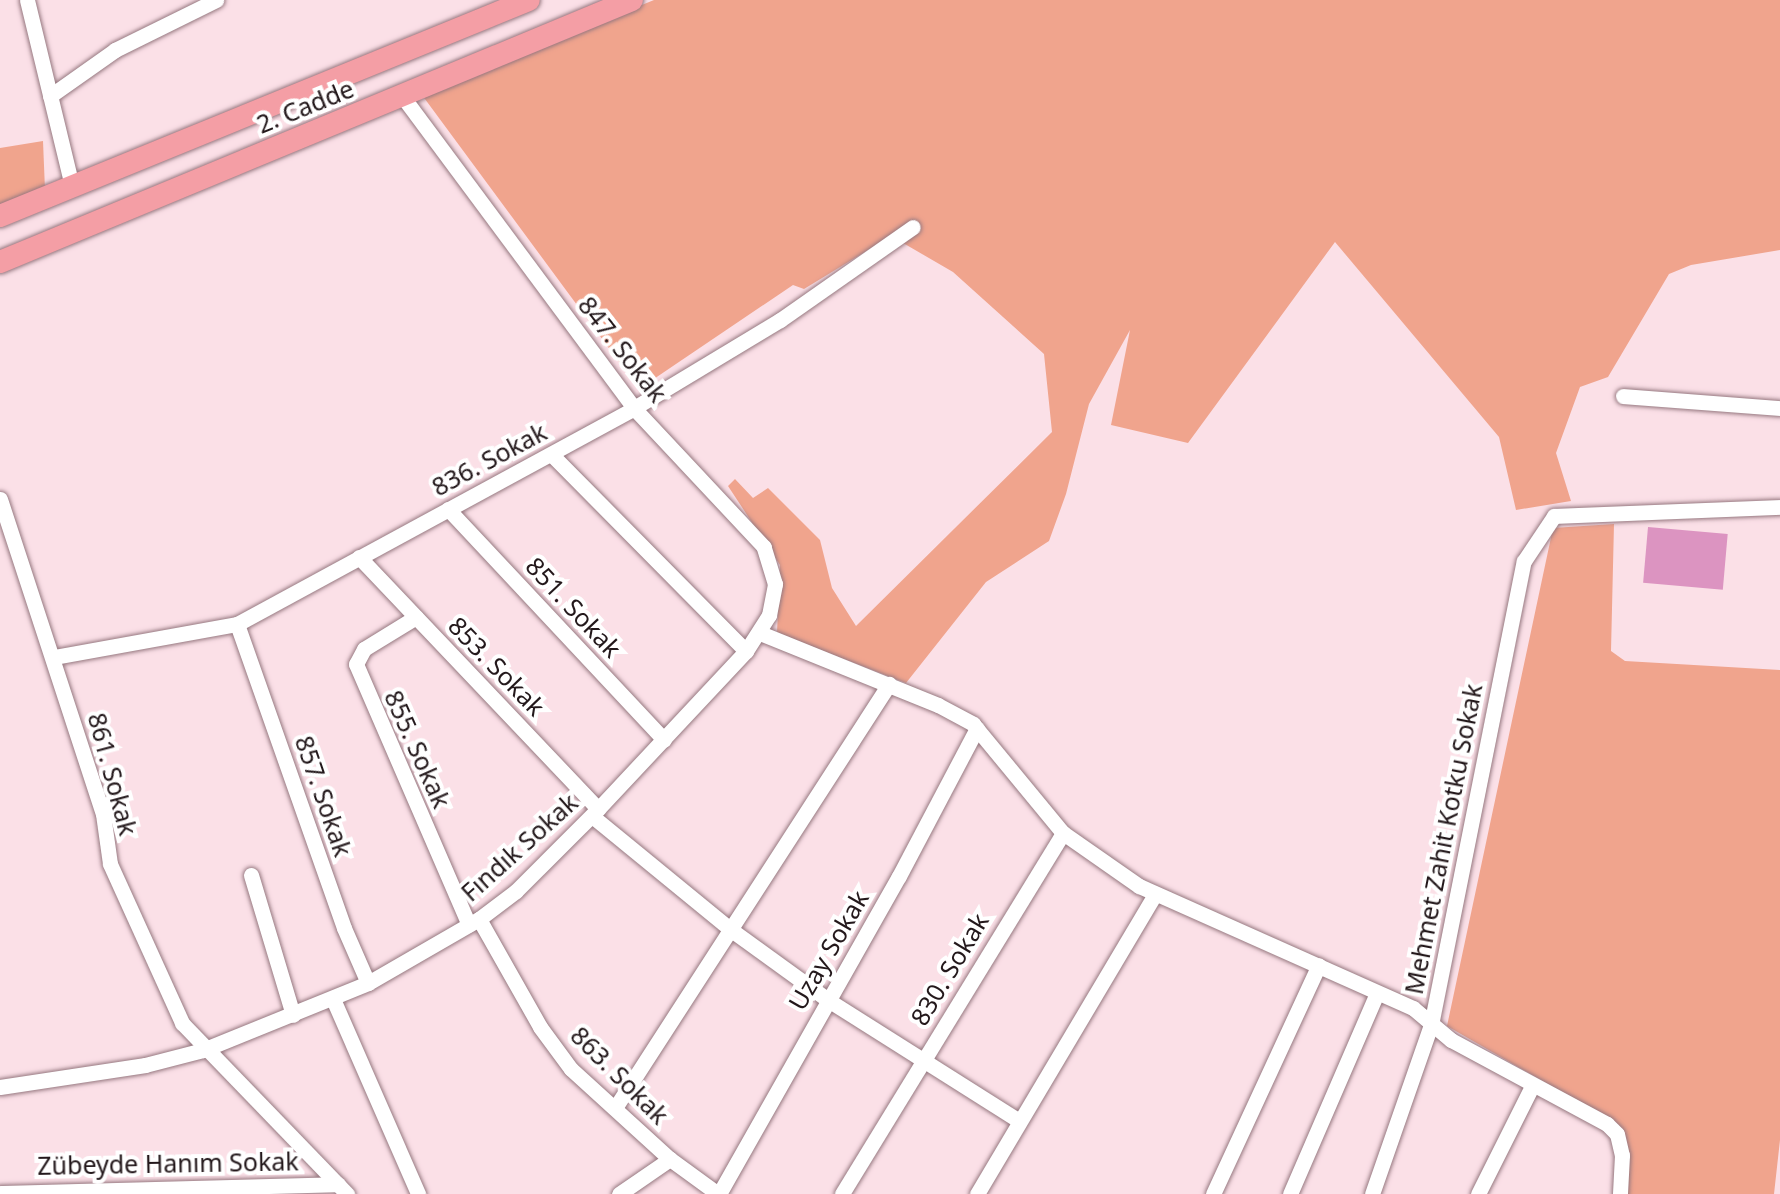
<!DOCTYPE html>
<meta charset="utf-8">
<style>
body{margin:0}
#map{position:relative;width:1780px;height:1194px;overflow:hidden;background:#fbe0e7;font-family:"Noto Sans",sans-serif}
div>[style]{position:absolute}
.green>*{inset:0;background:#f0a48d}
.building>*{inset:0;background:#dc94c1;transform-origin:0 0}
.roads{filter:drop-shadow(0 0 2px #967880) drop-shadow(0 0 2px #967880)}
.minor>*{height:15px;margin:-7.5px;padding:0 7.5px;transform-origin:7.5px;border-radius:7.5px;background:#fff}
.primary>*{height:22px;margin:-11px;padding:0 11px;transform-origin:11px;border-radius:11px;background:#f49ea5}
span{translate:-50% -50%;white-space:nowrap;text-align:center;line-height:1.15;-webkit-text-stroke:8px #fff;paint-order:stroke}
.street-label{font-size:25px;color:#23181b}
</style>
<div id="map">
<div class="green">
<div style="clip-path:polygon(654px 0,1780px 0,1780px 250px,1691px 265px,1669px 274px,1608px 377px,1580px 387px,1556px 453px,1571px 501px,1516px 510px,1499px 437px,1335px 242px,1188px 443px,1111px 425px,1130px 330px,1089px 404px,1066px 494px,1049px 541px,986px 582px,906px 683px,777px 633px,780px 565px,728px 486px,735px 479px,753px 498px,768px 488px,820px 540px,832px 588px,856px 626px,1052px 432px,1044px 354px,953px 272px,891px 236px,804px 289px,793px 285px,639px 389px,422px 95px)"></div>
<div style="clip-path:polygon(43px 141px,45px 190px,0 205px,0 148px)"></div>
<div style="clip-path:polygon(1614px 524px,1611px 651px,1625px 661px,1780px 670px,1780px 1140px,1774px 1194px,1626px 1194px,1619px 1125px,1447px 1026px,1553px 528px)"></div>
</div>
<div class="building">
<div style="left:1648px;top:527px;width:80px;height:56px;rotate:5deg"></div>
</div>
<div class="roads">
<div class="minor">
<div style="left:27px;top:0;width:191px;rotate:76.4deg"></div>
<div style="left:50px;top:96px;width:80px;rotate:-35.3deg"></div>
<div style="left:115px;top:50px;width:113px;rotate:-26.3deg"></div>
<div style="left:1623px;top:396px;width:157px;rotate:4.4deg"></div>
<div style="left:552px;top:455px;width:276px;rotate:45.3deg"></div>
<div style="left:0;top:499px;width:331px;rotate:71.9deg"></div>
<div style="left:103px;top:814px;width:50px;rotate:82deg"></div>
<div style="left:110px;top:864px;width:175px;rotate:65.6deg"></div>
<div style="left:182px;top:1023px;width:238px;rotate:46deg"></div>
<div style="left:448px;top:509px;width:316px;rotate:46.9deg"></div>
<div style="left:359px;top:557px;width:347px;rotate:46.5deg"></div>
<div style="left:416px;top:617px;width:61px;rotate:148.4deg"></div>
<div style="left:364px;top:649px;width:17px;rotate:118deg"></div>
<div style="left:356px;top:664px;width:284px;rotate:66.6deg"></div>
<div style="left:237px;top:624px;width:322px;rotate:70.6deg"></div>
<div style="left:344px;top:928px;width:60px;rotate:66.4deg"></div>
<div style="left:760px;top:633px;width:192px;rotate:22deg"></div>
<div style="left:938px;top:705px;width:40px;rotate:28deg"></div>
<div style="left:973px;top:724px;width:141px;rotate:50.5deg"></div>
<div style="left:1063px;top:833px;width:423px;rotate:121.5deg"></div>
<div style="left:54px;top:657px;width:186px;rotate:-10.2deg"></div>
<div style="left:237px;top:624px;width:452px;rotate:-28.5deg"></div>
<div style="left:634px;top:408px;width:170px;rotate:-31.1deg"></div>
<div style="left:780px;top:320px;width:162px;rotate:-35deg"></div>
<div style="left:592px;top:816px;width:178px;rotate:39.3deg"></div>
<div style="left:730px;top:929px;width:121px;rotate:35.9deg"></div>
<div style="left:828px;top:1000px;width:225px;rotate:32.3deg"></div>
<div style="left:1063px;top:833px;width:93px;rotate:34.9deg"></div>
<div style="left:1139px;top:886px;width:300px;rotate:24deg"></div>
<div style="left:1413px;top:1008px;width:50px;rotate:40.1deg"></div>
<div style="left:1451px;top:1040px;width:177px;rotate:28.3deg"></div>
<div style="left:1607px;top:1124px;width:14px;rotate:45deg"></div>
<div style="left:1617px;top:1134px;width:22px;rotate:77deg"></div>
<div style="left:1622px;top:1155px;width:39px;rotate:93deg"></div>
<div style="left:251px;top:875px;width:146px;rotate:73.3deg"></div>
<div style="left:479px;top:919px;width:124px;rotate:60.5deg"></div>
<div style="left:540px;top:1027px;width:52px;rotate:53.6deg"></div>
<div style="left:571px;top:1069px;width:134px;rotate:42.3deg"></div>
<div style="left:670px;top:1159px;width:59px;rotate:36.1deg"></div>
<div style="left:333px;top:999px;width:213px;rotate:66.4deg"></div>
<div style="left:0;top:1087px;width:147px;rotate:-8.6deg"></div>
<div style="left:145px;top:1065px;width:60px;rotate:-14.5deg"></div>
<div style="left:203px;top:1050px;width:178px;rotate:-22.1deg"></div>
<div style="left:368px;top:983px;width:128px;rotate:-30deg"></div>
<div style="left:479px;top:919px;width:46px;rotate:-37.1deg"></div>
<div style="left:516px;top:891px;width:116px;rotate:-45deg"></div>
<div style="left:598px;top:809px;width:216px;rotate:-46.9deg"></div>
<div style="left:746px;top:651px;width:43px;rotate:-57.4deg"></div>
<div style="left:769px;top:615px;width:32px;rotate:-79deg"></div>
<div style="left:775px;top:584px;width:39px;rotate:-107deg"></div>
<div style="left:764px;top:547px;width:190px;rotate:-133.1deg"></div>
<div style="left:634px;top:408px;width:389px;rotate:-126.6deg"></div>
<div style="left:615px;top:1108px;width:505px;rotate:-57.13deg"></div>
<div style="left:0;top:1193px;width:338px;rotate:-1.5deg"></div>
<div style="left:619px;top:1194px;width:62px;rotate:-34.5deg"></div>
<div style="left:719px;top:1194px;width:365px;rotate:-60.5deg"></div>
<div style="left:899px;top:876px;width:167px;rotate:-62.2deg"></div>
<div style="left:977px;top:1194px;width:349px;rotate:-59.3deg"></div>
<div style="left:1213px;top:1194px;width:252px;rotate:-65.2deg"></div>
<div style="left:1290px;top:1194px;width:219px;rotate:-66.6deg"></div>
<div style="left:1372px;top:1194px;width:179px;rotate:-70.8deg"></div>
<div style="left:1431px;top:1025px;width:473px;rotate:-78.7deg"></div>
<div style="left:1524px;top:561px;width:54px;rotate:-56.3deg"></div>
<div style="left:1554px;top:516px;width:226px;rotate:-2.3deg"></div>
<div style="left:1478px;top:1194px;width:121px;rotate:-63.4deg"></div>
</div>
<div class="primary">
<div style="left:0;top:216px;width:571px;rotate:-22.21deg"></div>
<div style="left:0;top:262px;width:684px;rotate:-22.52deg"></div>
</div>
</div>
<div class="street-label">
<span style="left:305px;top:106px;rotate:-22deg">2. Cadde</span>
<span style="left:623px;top:349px;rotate:52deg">847. Sokak</span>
<span style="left:489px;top:459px;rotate:-28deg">836. Sokak</span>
<span style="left:574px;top:607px;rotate:47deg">851. Sokak</span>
<span style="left:497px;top:666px;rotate:46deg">853. Sokak</span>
<span style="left:418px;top:749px;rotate:66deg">855. Sokak</span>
<span style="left:113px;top:774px;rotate:75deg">861. Sokak</span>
<span style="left:324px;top:796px;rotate:71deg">857. Sokak</span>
<span style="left:1443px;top:839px;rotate:-79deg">Mehmet Zahit Kotku Sokak</span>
<span style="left:519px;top:847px;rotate:-42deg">Fındık Sokak</span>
<span style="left:828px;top:950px;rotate:-60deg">Uzay Sokak</span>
<span style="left:949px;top:969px;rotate:-59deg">830. Sokak</span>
<span style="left:620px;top:1075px;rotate:45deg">863. Sokak</span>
<span style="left:168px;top:1163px;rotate:-1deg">Zübeyde Hanım Sokak</span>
</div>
</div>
